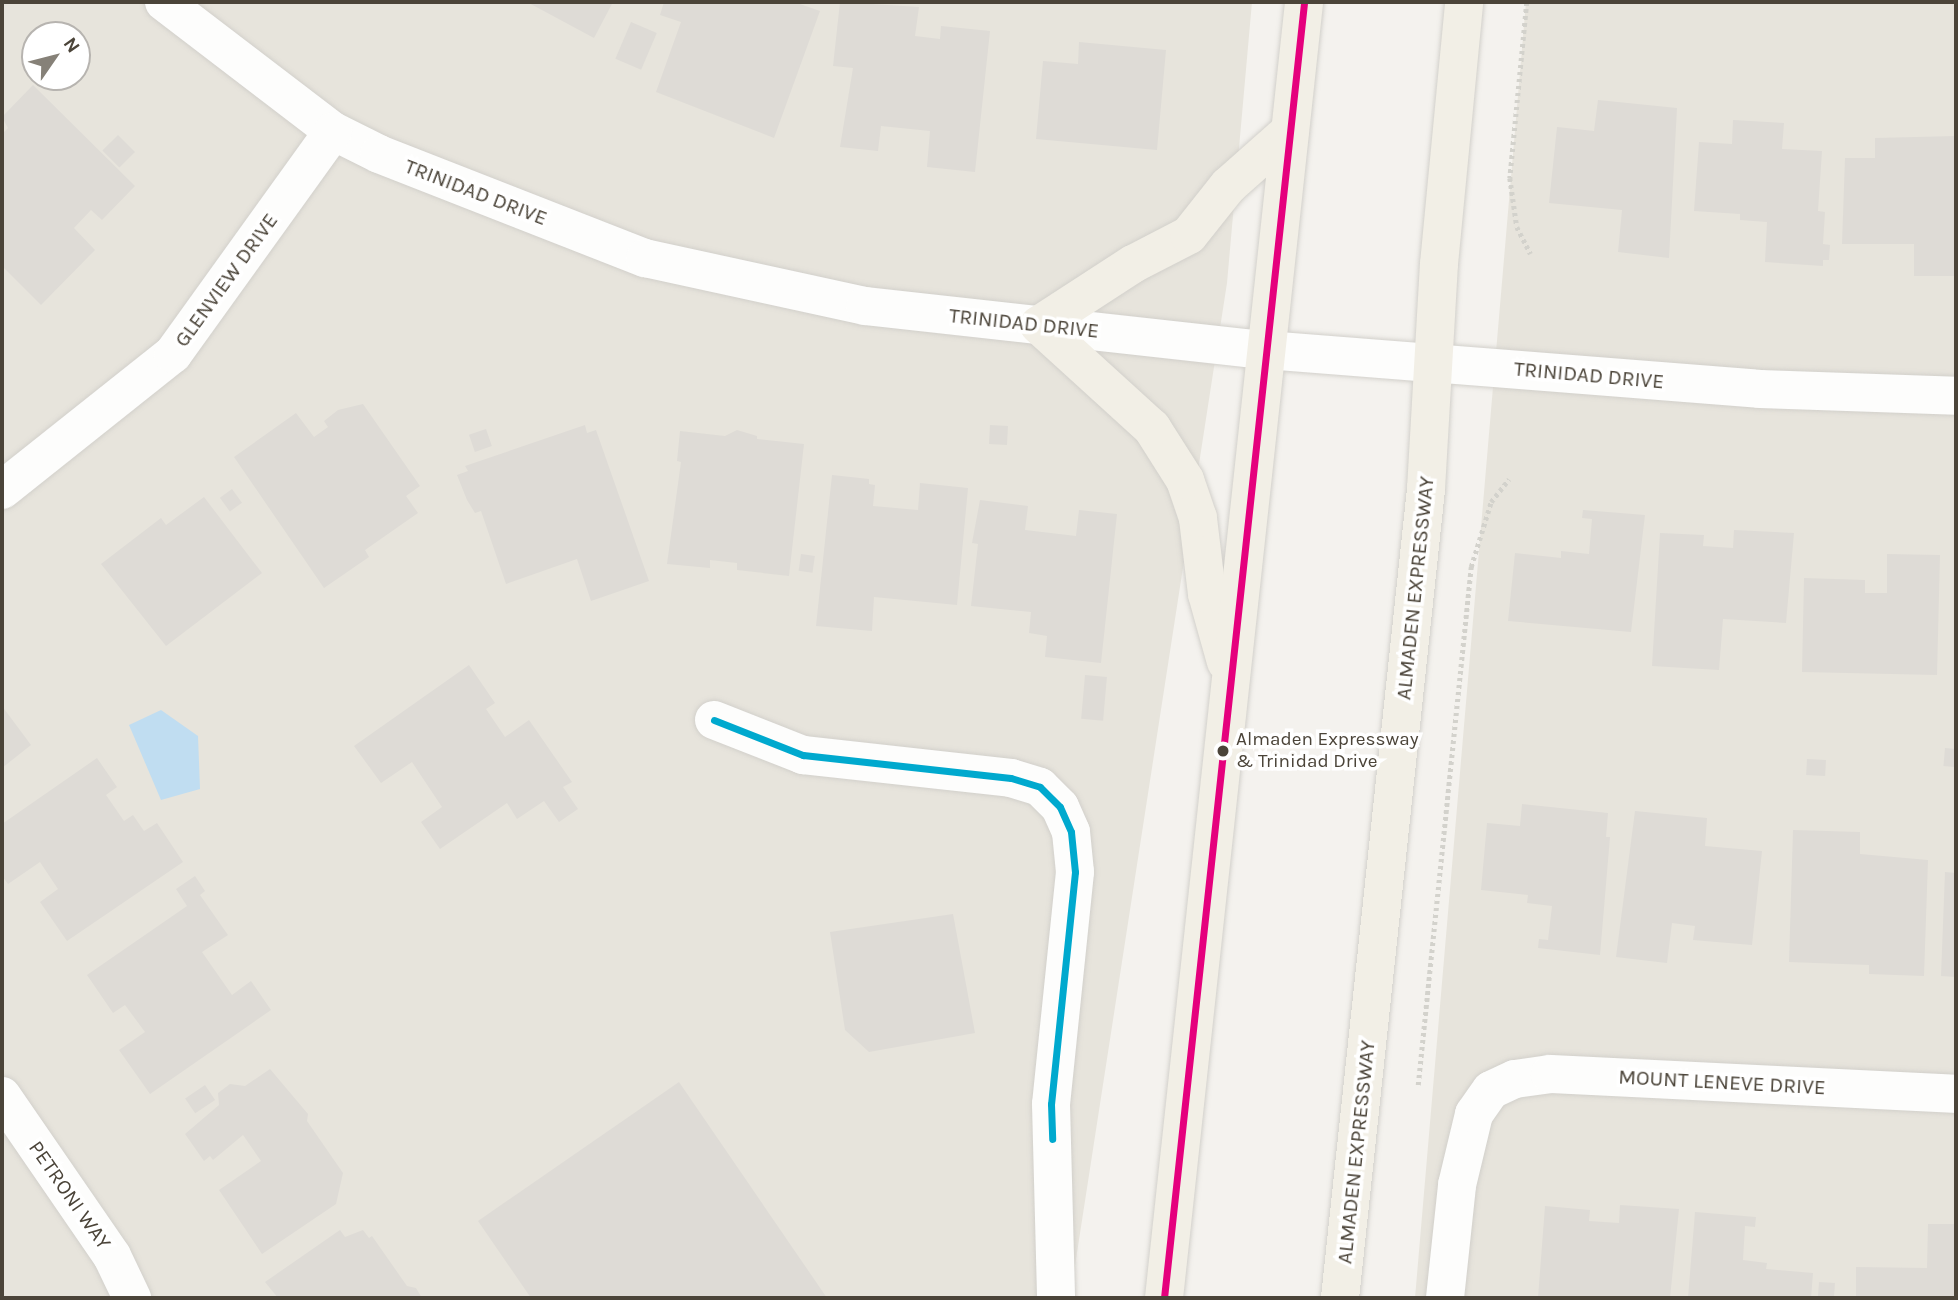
<!DOCTYPE html>
<style>
body{margin:0}
#map{position:relative;width:1958px;height:1300px;overflow:hidden;background:#f4f2ee;font-family:Karla,sans-serif}
div>[style]{position:absolute}
.residential>*{inset:0;background:#e7e4dc}
.water>*{inset:0;background:#c0ddf1}
.building>*{inset:0;background:#dedbd6;transform-origin:0 0}
.path>*{height:4.5px;margin-top:-2.25px;transform-origin:0;background:repeating-linear-gradient(90deg,#d3d2cc 0 3.5px,transparent 0 7px)}
.roads{filter:drop-shadow(0 0 2px #d2d0cb) drop-shadow(0 0 2px #d2d0cb)}
.minor>*{height:38px;margin:-19px;padding:0 19px;transform-origin:19px;border-radius:19px;background:#fdfdfc}
.primary>*{height:38px;margin:-19px;padding:0 19px;transform-origin:19px;border-radius:19px;background:#f2efe6}
.bus-1>*{height:7px;margin:-3.5px;padding:0 3.5px;transform-origin:3.5px;border-radius:3.5px;background:#00a9ce}
.bus-2>*{height:7px;margin:-3.5px;padding:0 3.5px;transform-origin:3.5px;border-radius:3.5px;background:#e5007d}
.dots>*{width:19px;height:19px;translate:-50% -50%;box-sizing:border-box;border:4px solid #fff;border-radius:50%}
span{translate:-50% -50%;white-space:nowrap;text-align:center;line-height:1.15;-webkit-text-stroke:7px #fff;paint-order:stroke}
.bus-label{font-size:19px;color:#4b4439}
.left{translate:0 -50%;text-align:left}
.street-label{font-size:21px;color:#4b4439}
.frame{position:absolute;inset:0;border:4px solid #4b4439;pointer-events:none}
.north{position:absolute;left:21px;top:21px;width:70px;height:70px;box-sizing:border-box;background:#fff;border:2px solid #b7b4b0;border-radius:50%;rotate:55deg;font-size:19px;font-weight:700;line-height:28px;text-align:center;color:#4b4439}
.north::after{content:'';display:block;margin:auto;width:24px;height:32px;background:#868178;clip-path:polygon(50% 0,100% 100%,50% 72%,0 100%)}
</style>
<div id="map">
<div class="residential">
<div style="clip-path:polygon(evenodd,2px 2px,1252px 2px,1227px 283px,1070px 1298px,2px 1298px,2px 2px,35px 35px,77px 35px,77px 77px,35px 77px,35px 35px)"></div>
<div style="clip-path:polygon(1526px 2px,1956px 2px,1956px 1298px,1415px 1298px)"></div>
</div>
<div class="water">
<div style="clip-path:polygon(161px 710px,198px 736px,200px 789px,161px 800px,129px 725px)"></div>
</div>
<div class="building">
<div style="clip-path:polygon(527px 2px,613px 2px,594px 38px)"></div>
<div style="clip-path:polygon(664px 2px,794px 2px,820px 11px,774px 138px,656px 92px,681px 22px,660px 15px)"></div>
<div style="clip-path:polygon(840px 2px,919px 7px,915px 36px,940px 39px,941px 26px,990px 31px,975px 172px,927px 167px,930px 131px,881px 126px,878px 151px,840px 147px,853px 68px,833px 66px)"></div>
<div style="left:631px;top:22px;width:28px;height:40px;rotate:23deg"></div>
<div style="clip-path:polygon(1079px 42px,1166px 50px,1157px 150px,1036px 139px,1043px 61px,1078px 64px)"></div>
<div style="clip-path:polygon(33px 85px,135px 186px,102px 220px,91px 210px,74px 228px,95px 250px,41px 305px,2px 266px,2px 134px,8px 128px,2px 117px)"></div>
<div style="clip-path:polygon(1598px 100px,1677px 108px,1669px 258px,1618px 252px,1622px 210px,1549px 203px,1557px 127px,1594px 131px)"></div>
<div style="clip-path:polygon(1733px 120px,1784px 123px,1782px 149px,1822px 151px,1818px 211px,1825px 212px,1823px 244px,1830px 245px,1829px 260px,1823px 260px,1823px 266px,1765px 262px,1767px 222px,1740px 220px,1740px 214px,1694px 211px,1699px 142px,1732px 144px)"></div>
<div style="left:118px;top:135px;width:24px;height:22px;rotate:45deg"></div>
<div style="clip-path:polygon(1956px 136px,1956px 276px,1914px 276px,1914px 244px,1842px 244px,1845px 158px,1875px 158px,1875px 138px)"></div>
<div style="clip-path:polygon(363px 404px,420px 486px,406px 496px,418px 513px,365px 550px,369px 557px,324px 588px,234px 457px,296px 413px,314px 437px,328px 427px,324px 421px,338px 410px)"></div>
<div style="clip-path:polygon(585px 425px,587px 433px,596px 430px,649px 581px,591px 601px,577px 559px,506px 584px,481px 511px,475px 513px,467px 500px,457px 475px,468px 471px,465px 466px)"></div>
<div style="left:990px;top:425px;width:18px;height:19px;rotate:3deg"></div>
<div style="left:486px;top:429px;width:18px;height:18px;rotate:71deg"></div>
<div style="clip-path:polygon(737px 430px,757px 436px,757px 439px,804px 444px,789px 576px,737px 570px,737px 563px,710px 560px,710px 568px,667px 564px,681px 462px,677px 461px,680px 431px,725px 436px)"></div>
<div style="clip-path:polygon(832px 475px,869px 479px,869px 484px,875px 485px,873px 506px,918px 510px,920px 483px,968px 488px,957px 605px,874px 597px,872px 631px,816px 626px)"></div>
<div style="left:232px;top:489px;width:17px;height:15px;rotate:54deg"></div>
<div style="clip-path:polygon(204px 497px,262px 573px,166px 646px,101px 564px,161px 518px,166px 525px)"></div>
<div style="clip-path:polygon(980px 500px,1028px 506px,1025px 530px,1076px 536px,1079px 510px,1117px 514px,1101px 663px,1045px 657px,1047px 636px,1029px 633px,1031px 612px,971px 606px,978px 544px,972px 543px)"></div>
<div style="clip-path:polygon(1583px 510px,1645px 515px,1631px 632px,1508px 621px,1515px 553px,1561px 558px,1561px 551px,1589px 554px,1592px 519px,1582px 518px)"></div>
<div style="clip-path:polygon(1734px 530px,1794px 533px,1786px 623px,1723px 619px,1719px 670px,1652px 666px,1660px 533px,1704px 535px,1703px 546px,1733px 548px)"></div>
<div style="left:801px;top:554px;width:14px;height:17px;rotate:8deg"></div>
<div style="clip-path:polygon(1887px 554px,1940px 555px,1937px 675px,1802px 672px,1804px 578px,1865px 580px,1865px 593px,1887px 593px)"></div>
<div style="clip-path:polygon(469px 665px,495px 703px,486px 709px,505px 737px,529px 720px,572px 782px,563px 787px,578px 809px,559px 822px,544px 801px,517px 819px,507px 803px,440px 849px,421px 822px,442px 807px,412px 762px,381px 783px,354px 746px)"></div>
<div style="left:1085px;top:675px;width:22px;height:44px;rotate:5deg"></div>
<div style="clip-path:polygon(2px 706px,31px 745px,2px 768px)"></div>
<div style="left:1945px;top:748px;width:11px;height:18px;rotate:5deg"></div>
<div style="clip-path:polygon(97px 758px,117px 787px,106px 795px,124px 821px,133px 815px,144px 831px,157px 823px,183px 862px,67px 941px,40px 902px,58px 889px,40px 862px,8px 884px,2px 876px,2px 824px)"></div>
<div style="left:1807px;top:759px;width:19px;height:16px;rotate:3deg"></div>
<div style="clip-path:polygon(1522px 804px,1608px 813px,1606px 837px,1610px 837px,1600px 955px,1538px 948px,1539px 939px,1548px 940px,1552px 906px,1527px 903px,1528px 895px,1481px 890px,1487px 823px,1520px 826px)"></div>
<div style="clip-path:polygon(1635px 811px,1707px 818px,1705px 846px,1762px 851px,1752px 945px,1693px 940px,1695px 926px,1672px 923px,1667px 963px,1616px 957px)"></div>
<div style="clip-path:polygon(1793px 830px,1860px 832px,1860px 854px,1928px 860px,1924px 976px,1869px 974px,1869px 965px,1789px 962px)"></div>
<div style="clip-path:polygon(1945px 872px,1956px 873px,1956px 977px,1941px 976px)"></div>
<div style="clip-path:polygon(195px 876px,205px 891px,200px 895px,228px 935px,202px 952px,232px 995px,251px 981px,271px 1010px,150px 1094px,119px 1050px,145px 1032px,125px 1005px,113px 1013px,87px 975px,187px 906px,176px 889px)"></div>
<div style="clip-path:polygon(953px 914px,975px 1033px,869px 1052px,845px 1030px,830px 932px)"></div>
<div style="clip-path:polygon(270px 1069px,308px 1114px,307px 1121px,343px 1173px,336px 1204px,262px 1254px,219px 1190px,261px 1161px,243px 1135px,213px 1160px,210px 1156px,204px 1161px,185px 1134px,219px 1105px,218px 1093px,230px 1084px,245px 1086px)"></div>
<div style="clip-path:polygon(679px 1082px,827px 1298px,531px 1298px,478px 1221px)"></div>
<div style="left:205px;top:1085px;width:18px;height:24px;rotate:56deg"></div>
<div style="clip-path:polygon(1620px 1205px,1679px 1209px,1670px 1298px,1538px 1298px,1545px 1206px,1590px 1210px,1589px 1221px,1619px 1223px)"></div>
<div style="clip-path:polygon(1695px 1212px,1756px 1217px,1755px 1227px,1745px 1226px,1743px 1260px,1767px 1263px,1766px 1269px,1813px 1273px,1811px 1298px,1688px 1298px)"></div>
<div style="clip-path:polygon(1928px 1224px,1956px 1224px,1956px 1298px,1856px 1298px,1856px 1267px,1927px 1268px)"></div>
<div style="clip-path:polygon(340px 1230px,345px 1237px,363px 1230px,369px 1238px,372px 1236px,407px 1286px,416px 1288px,422px 1298px,278px 1298px,265px 1282px)"></div>
<div style="left:1819px;top:1282px;width:16px;height:16px;rotate:4deg"></div>
</div>
<div class="path">
<div style="left:1527px;top:2px;width:177px;rotate:95.5deg"></div>
<div style="left:1510px;top:178px;width:49px;rotate:81.9deg"></div>
<div style="left:1517px;top:227px;width:30px;rotate:63deg"></div>
<div style="left:1418px;top:1085px;width:521px;rotate:-84.16deg"></div>
<div style="left:1471px;top:567px;width:68px;rotate:-72.9deg"></div>
<div style="left:1491px;top:502px;width:29px;rotate:-52deg"></div>
</div>
<div class="roads">
<div class="minor">
<div style="left:164px;top:2px;width:213px;rotate:37.4deg"></div>
<div style="left:333px;top:131px;width:51px;rotate:26.6deg"></div>
<div style="left:379px;top:154px;width:286px;rotate:21.4deg"></div>
<div style="left:645px;top:258px;width:225px;rotate:12.3deg"></div>
<div style="left:865px;top:306px;width:403px;rotate:6.3deg"></div>
<div style="left:1266px;top:350px;width:496px;rotate:4.5deg"></div>
<div style="left:1760px;top:389px;width:196px;rotate:2deg"></div>
<div style="left:2px;top:490px;width:218px;rotate:-38.5deg"></div>
<div style="left:173px;top:354px;width:274px;rotate:-54.3deg"></div>
<div style="left:714px;top:720px;width:96px;rotate:21.5deg"></div>
<div style="left:803px;top:755px;width:209px;rotate:6.3deg"></div>
<div style="left:1011px;top:778px;width:30px;rotate:17deg"></div>
<div style="left:1040px;top:787px;width:28px;rotate:45deg"></div>
<div style="left:1060px;top:807px;width:27px;rotate:66deg"></div>
<div style="left:1071px;top:832px;width:40px;rotate:84.3deg"></div>
<div style="left:1075px;top:872px;width:233px;rotate:95.9deg"></div>
<div style="left:1051px;top:1104px;width:194px;rotate:88.5deg"></div>
<div style="left:2px;top:1096px;width:194px;rotate:55.5deg"></div>
<div style="left:112px;top:1256px;width:47px;rotate:64.5deg"></div>
<div style="left:1445px;top:1298px;width:114px;rotate:-83.9deg"></div>
<div style="left:1457px;top:1185px;width:73px;rotate:-76.5deg"></div>
<div style="left:1474px;top:1114px;width:29px;rotate:-55deg"></div>
<div style="left:1491px;top:1090px;width:26px;rotate:-25deg"></div>
<div style="left:1515px;top:1079px;width:35px;rotate:-8deg"></div>
<div style="left:1550px;top:1074px;width:406px;rotate:2.8deg"></div>
</div>
<div class="primary">
<div style="left:1226px;top:662px;width:71px;rotate:-105.6deg"></div>
<div style="left:1207px;top:594px;width:77px;rotate:-96.8deg"></div>
<div style="left:1198px;top:518px;width:40px;rotate:-108.9deg"></div>
<div style="left:1185px;top:480px;width:62px;rotate:-122.4deg"></div>
<div style="left:1152px;top:428px;width:153px;rotate:-137.7deg"></div>
<div style="left:1039px;top:325px;width:112px;rotate:-33deg"></div>
<div style="left:1133px;top:264px;width:63px;rotate:-27.4deg"></div>
<div style="left:1189px;top:235px;width:63px;rotate:-51.5deg"></div>
<div style="left:1228px;top:186px;width:83px;rotate:-41.6deg"></div>
<div style="left:1164px;top:1298px;width:1304px;rotate:-83.83deg"></div>
<div style="left:1340px;top:1298px;width:814px;rotate:-83.93deg"></div>
<div style="left:1426px;top:489px;width:225px;rotate:-86.7deg"></div>
<div style="left:1439px;top:264px;width:263px;rotate:-84.5deg"></div>
</div>
</div>
<div class="bus-1">
<div style="left:714px;top:720px;width:96px;rotate:21.5deg"></div>
<div style="left:803px;top:755px;width:209px;rotate:6.3deg"></div>
<div style="left:1011px;top:778px;width:30px;rotate:17deg"></div>
<div style="left:1040px;top:787px;width:28px;rotate:45deg"></div>
<div style="left:1060px;top:807px;width:27px;rotate:66deg"></div>
<div style="left:1071px;top:832px;width:40px;rotate:84.3deg"></div>
<div style="left:1075px;top:872px;width:233px;rotate:95.9deg"></div>
<div style="left:1051px;top:1104px;width:35px;rotate:88deg"></div>
</div>
<div class="bus-2">
<div style="left:1164px;top:1298px;width:1304px;rotate:-83.83deg"></div>
</div>
<div class="dots">
<div style="left:1223px;top:751px;background:#4b4439"></div>
</div>
<div class="bus-label">
<span class="left" style="left:1236px;top:751px">Almaden Expressway<br>&amp; Trinidad Drive</span>
</div>
<div class="street-label">
<span style="left:476px;top:192px;rotate:21deg">TRINIDAD DRIVE</span>
<span style="left:226px;top:280px;rotate:-54deg">GLENVIEW DRIVE</span>
<span style="left:1024px;top:323px;rotate:6deg">TRINIDAD DRIVE</span>
<span style="left:1589px;top:375px;rotate:5deg">TRINIDAD DRIVE</span>
<span style="left:1415px;top:588px;rotate:-84deg">ALMADEN EXPRESSWAY</span>
<span style="left:1722px;top:1082px;rotate:3deg">MOUNT LENEVE DRIVE</span>
<span style="left:1356px;top:1152px;rotate:-84deg">ALMADEN EXPRESSWAY</span>
<span style="left:70px;top:1195px;rotate:55deg">PETRONI WAY</span>
</div>
<div class="frame"></div>
<div class="north">N</div>
</div>
